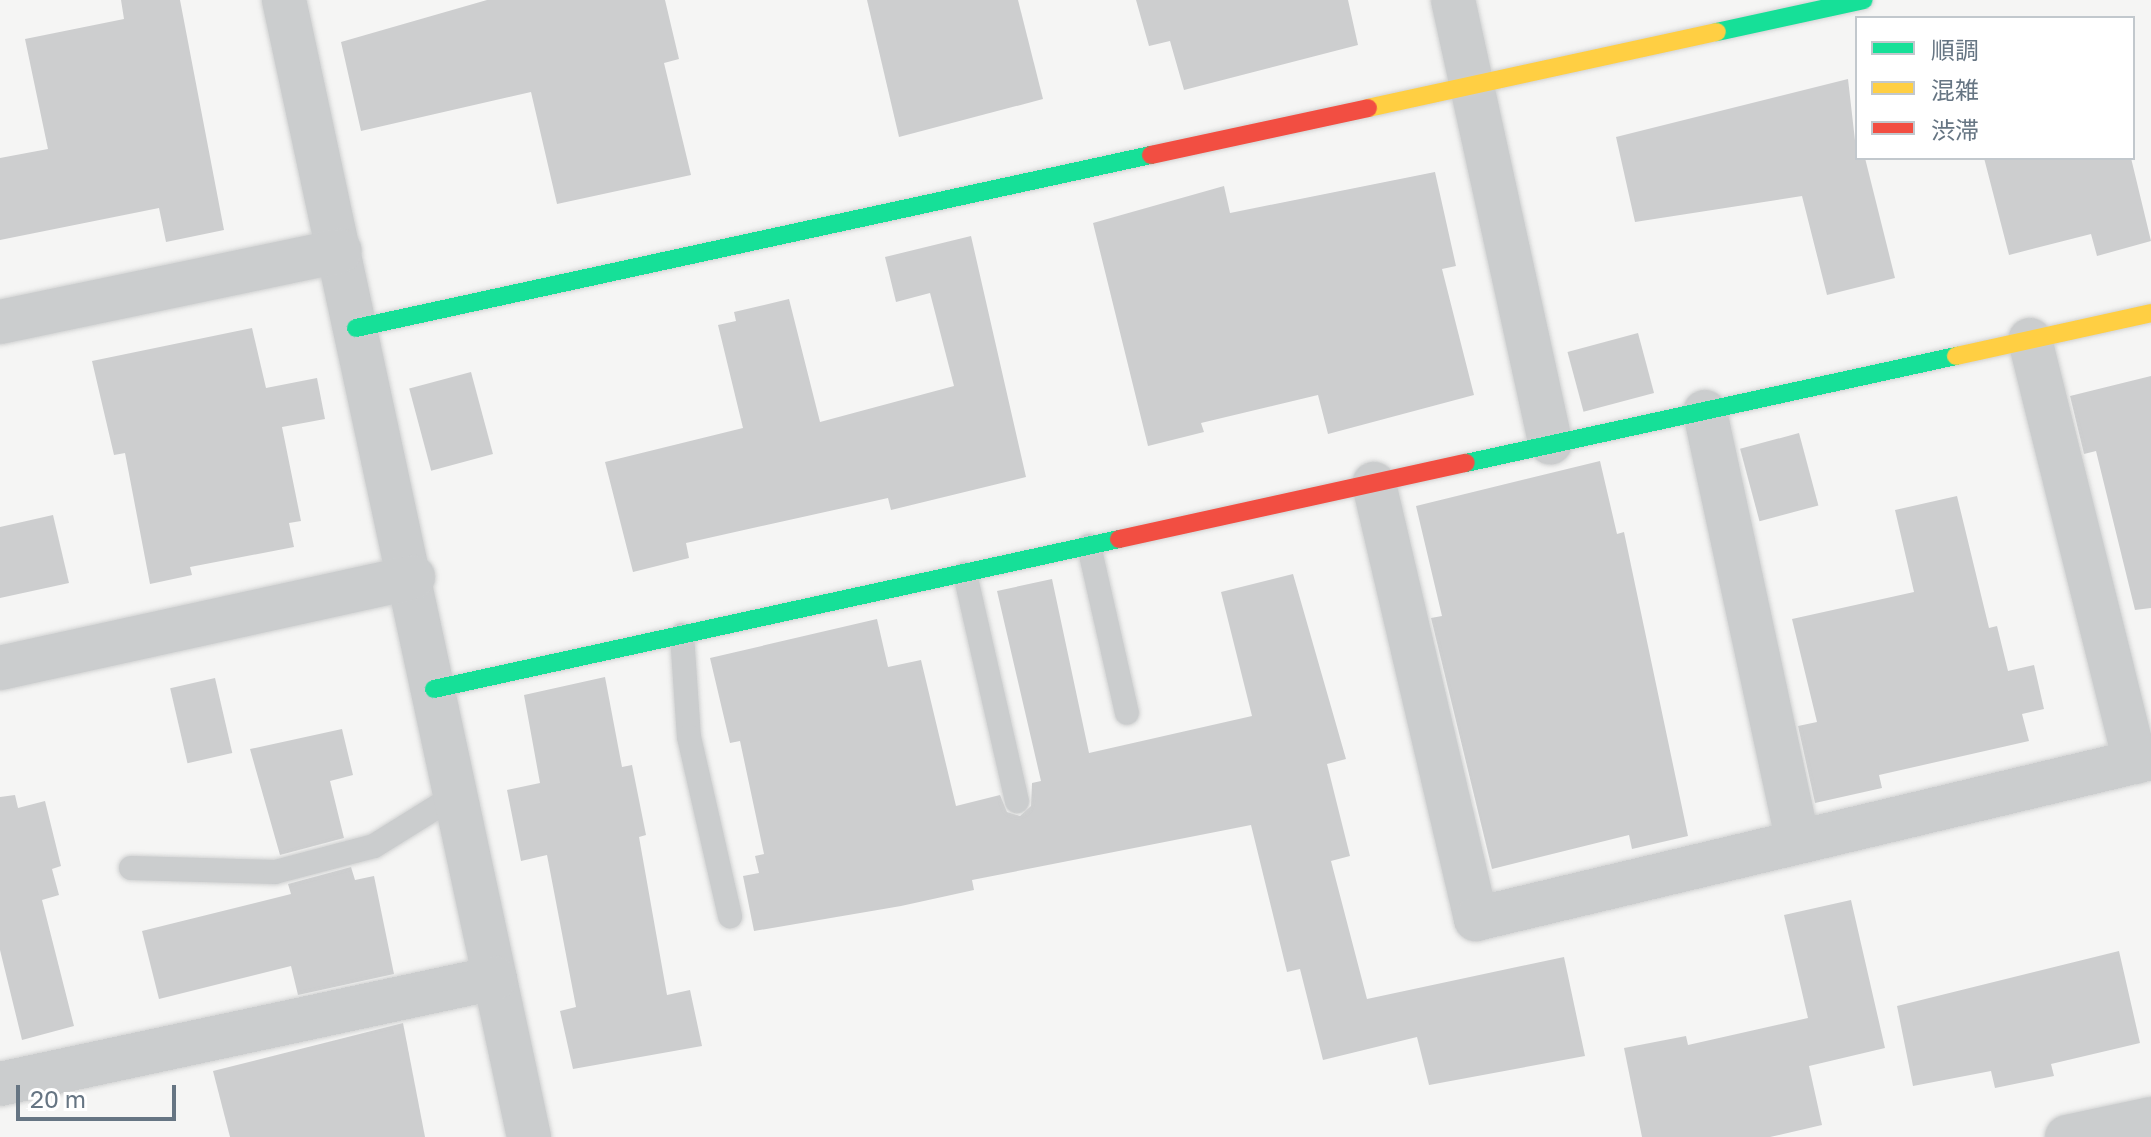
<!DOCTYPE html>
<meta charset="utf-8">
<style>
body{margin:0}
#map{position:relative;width:2151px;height:1137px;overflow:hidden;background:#f5f5f4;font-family:"Golos Text","Noto Sans JP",sans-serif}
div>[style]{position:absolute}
.building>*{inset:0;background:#cdcecf;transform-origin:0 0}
.roads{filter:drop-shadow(0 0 2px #d1d2d2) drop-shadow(0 0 2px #d1d2d2)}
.lane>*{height:24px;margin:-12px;padding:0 12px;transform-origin:12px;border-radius:12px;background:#cbcdce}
.street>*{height:44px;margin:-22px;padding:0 22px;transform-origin:22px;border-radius:22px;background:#cbcdce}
.fast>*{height:18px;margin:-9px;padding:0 9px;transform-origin:9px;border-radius:9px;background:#16e098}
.slow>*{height:18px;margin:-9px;padding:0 9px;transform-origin:9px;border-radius:9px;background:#ffcf43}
.jam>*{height:18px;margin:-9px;padding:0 9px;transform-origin:9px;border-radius:9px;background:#f24e42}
span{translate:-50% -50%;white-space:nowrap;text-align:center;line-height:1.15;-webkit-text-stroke:8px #fff;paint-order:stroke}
.legend{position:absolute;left:1855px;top:16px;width:280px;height:144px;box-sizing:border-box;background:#fff;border:2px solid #c2c8cd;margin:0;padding:10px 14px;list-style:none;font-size:24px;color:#667583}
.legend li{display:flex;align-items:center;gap:16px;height:40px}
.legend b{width:40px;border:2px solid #c2c8cd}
.scale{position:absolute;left:16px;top:1085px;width:160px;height:36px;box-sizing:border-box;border:4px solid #667583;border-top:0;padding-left:10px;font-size:24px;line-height:28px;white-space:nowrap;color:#667583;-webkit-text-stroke:6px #fff;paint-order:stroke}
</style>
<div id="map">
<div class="building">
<div style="clip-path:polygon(121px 0,180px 0,224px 230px,166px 242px,159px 208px,0 240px,0 158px,48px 149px,25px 39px,124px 19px)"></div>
<div style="clip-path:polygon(487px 0,665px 0,679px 59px,664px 63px,691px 175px,557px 204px,531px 92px,361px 131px,341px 42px)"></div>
<div style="clip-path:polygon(867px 0,1018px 0,1043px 99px,899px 137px)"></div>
<div style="clip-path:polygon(1136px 0,1348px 0,1358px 45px,1184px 90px,1170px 41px,1149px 46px)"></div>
<div style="clip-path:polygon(1848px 79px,1857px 158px,1865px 158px,1895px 278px,1827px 295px,1802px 196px,1635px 222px,1616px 137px)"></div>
<div style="clip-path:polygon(1984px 158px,2131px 158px,2151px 241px,2097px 256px,2091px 234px,2009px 255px)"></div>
<div style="clip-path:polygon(1435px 172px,1456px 266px,1442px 269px,1474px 395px,1328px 434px,1318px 395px,1201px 423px,1204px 432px,1148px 446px,1093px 223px,1224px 186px,1230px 213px)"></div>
<div style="clip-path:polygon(971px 236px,1026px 477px,891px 510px,888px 498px,686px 543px,689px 558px,633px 572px,605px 462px,743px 428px,718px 325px,736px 321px,734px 312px,789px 299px,820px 422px,954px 386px,930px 293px,896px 302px,885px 257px)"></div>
<div style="clip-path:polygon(252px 328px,266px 388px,317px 378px,325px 419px,282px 427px,301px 521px,289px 523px,294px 547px,190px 567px,192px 575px,150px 584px,125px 453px,114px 455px,92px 361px)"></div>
<div style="left:1638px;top:333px;width:62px;height:73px;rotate:75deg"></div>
<div style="left:471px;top:372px;width:85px;height:64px;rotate:75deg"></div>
<div style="clip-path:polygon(2151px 376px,2151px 608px,2135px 610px,2096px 451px,2084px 454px,2070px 396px)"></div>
<div style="left:1799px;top:433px;width:75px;height:61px;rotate:75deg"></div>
<div style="clip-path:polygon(1600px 461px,1617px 534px,1624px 532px,1688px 836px,1632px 849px,1629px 835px,1492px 869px,1431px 618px,1442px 616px,1416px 506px)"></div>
<div style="clip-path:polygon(1957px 496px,1989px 628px,1997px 626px,2008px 671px,2034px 665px,2044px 709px,2022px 714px,2029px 741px,1879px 775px,1882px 788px,1815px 803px,1798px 726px,1817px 722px,1792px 619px,1914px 592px,1895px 510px)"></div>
<div style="clip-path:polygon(53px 515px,69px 583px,0 598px,0 527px)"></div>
<div style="clip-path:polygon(1293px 574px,1346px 759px,1327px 764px,1350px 856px,1331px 861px,1367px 999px,1564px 957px,1585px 1056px,1429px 1085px,1417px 1037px,1323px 1060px,1300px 969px,1287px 972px,1251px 825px,972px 880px,974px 890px,901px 906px,754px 931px,743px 876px,759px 873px,755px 856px,764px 854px,740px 741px,730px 743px,710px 658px,877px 619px,888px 667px,921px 660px,956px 806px,1000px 795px,1007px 812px,1020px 816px,1031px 806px,1032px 783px,1041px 781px,997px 591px,1052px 579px,1089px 753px,1252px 716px,1221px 592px)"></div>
<div style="clip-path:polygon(605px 677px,622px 767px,632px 765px,646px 835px,639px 837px,667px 995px,690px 990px,702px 1046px,573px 1069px,560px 1011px,576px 1007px,547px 855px,521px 861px,507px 790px,540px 783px,524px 695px)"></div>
<div style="left:215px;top:678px;width:77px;height:46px;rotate:77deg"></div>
<div style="clip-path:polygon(342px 729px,353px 775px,330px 781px,344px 838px,280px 855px,250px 749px)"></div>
<div style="clip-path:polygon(15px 795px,18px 808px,45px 801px,61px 866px,52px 869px,59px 895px,42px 900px,74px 1026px,22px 1040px,0 950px,0 797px)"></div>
<div style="clip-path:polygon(351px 867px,355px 880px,374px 876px,394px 974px,298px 995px,291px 966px,159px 999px,142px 931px,291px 894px,288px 884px)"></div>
<div style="clip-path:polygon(1851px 900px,1885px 1048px,1809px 1066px,1822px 1125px,1770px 1137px,1642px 1137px,1624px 1048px,1686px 1036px,1688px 1045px,1808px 1018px,1784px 915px)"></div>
<div style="clip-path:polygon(2119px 951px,2140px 1043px,2051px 1064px,2054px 1076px,1995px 1088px,1991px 1071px,1913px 1086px,1897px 1006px)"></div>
<div style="clip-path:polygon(403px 1023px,425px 1137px,230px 1137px,213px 1071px)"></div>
</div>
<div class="roads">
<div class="lane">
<div style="left:1089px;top:546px;width:171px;rotate:77.2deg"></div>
<div style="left:965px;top:574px;width:233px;rotate:77.1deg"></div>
<div style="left:682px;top:635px;width:102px;rotate:86.1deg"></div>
<div style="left:689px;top:737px;width:184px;rotate:77.1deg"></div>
<div style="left:131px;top:868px;width:144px;rotate:1.6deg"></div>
<div style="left:275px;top:872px;width:102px;rotate:-14.7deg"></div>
<div style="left:374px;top:846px;width:97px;rotate:-31.9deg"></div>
</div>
<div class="street">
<div style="left:284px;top:0;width:1163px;rotate:77.84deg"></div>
<div style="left:1453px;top:0;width:453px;rotate:77.6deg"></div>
<div style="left:0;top:322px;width:347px;rotate:-11.8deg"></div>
<div style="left:2030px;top:340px;width:435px;rotate:76deg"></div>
<div style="left:1705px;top:412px;width:437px;rotate:77.8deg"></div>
<div style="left:1374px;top:484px;width:447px;rotate:76.8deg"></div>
<div style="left:1476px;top:919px;width:694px;rotate:-13.42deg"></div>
<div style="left:0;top:668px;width:423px;rotate:-12.4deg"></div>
<div style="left:0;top:1084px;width:506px;rotate:-12.09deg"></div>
<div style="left:2067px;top:1137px;width:86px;rotate:-12.1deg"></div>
</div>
<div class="fast">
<div style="left:1717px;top:32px;width:150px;rotate:-12.3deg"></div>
<div style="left:356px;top:328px;width:814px;rotate:-12.28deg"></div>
<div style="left:1466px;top:463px;width:502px;rotate:-12.32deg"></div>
<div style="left:434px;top:689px;width:701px;rotate:-12.35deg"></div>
</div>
<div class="slow">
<div style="left:1368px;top:108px;width:357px;rotate:-12.3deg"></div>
<div style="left:1956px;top:356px;width:200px;rotate:-12.4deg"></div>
</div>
<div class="jam">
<div style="left:1151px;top:155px;width:222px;rotate:-12.2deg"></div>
<div style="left:1119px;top:539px;width:355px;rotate:-12.4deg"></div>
</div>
</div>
<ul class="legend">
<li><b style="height:10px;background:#16e098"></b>順調</li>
<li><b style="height:10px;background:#ffcf43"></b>混雑</li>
<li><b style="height:10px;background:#f24e42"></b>渋滞</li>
</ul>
<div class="scale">20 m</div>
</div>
